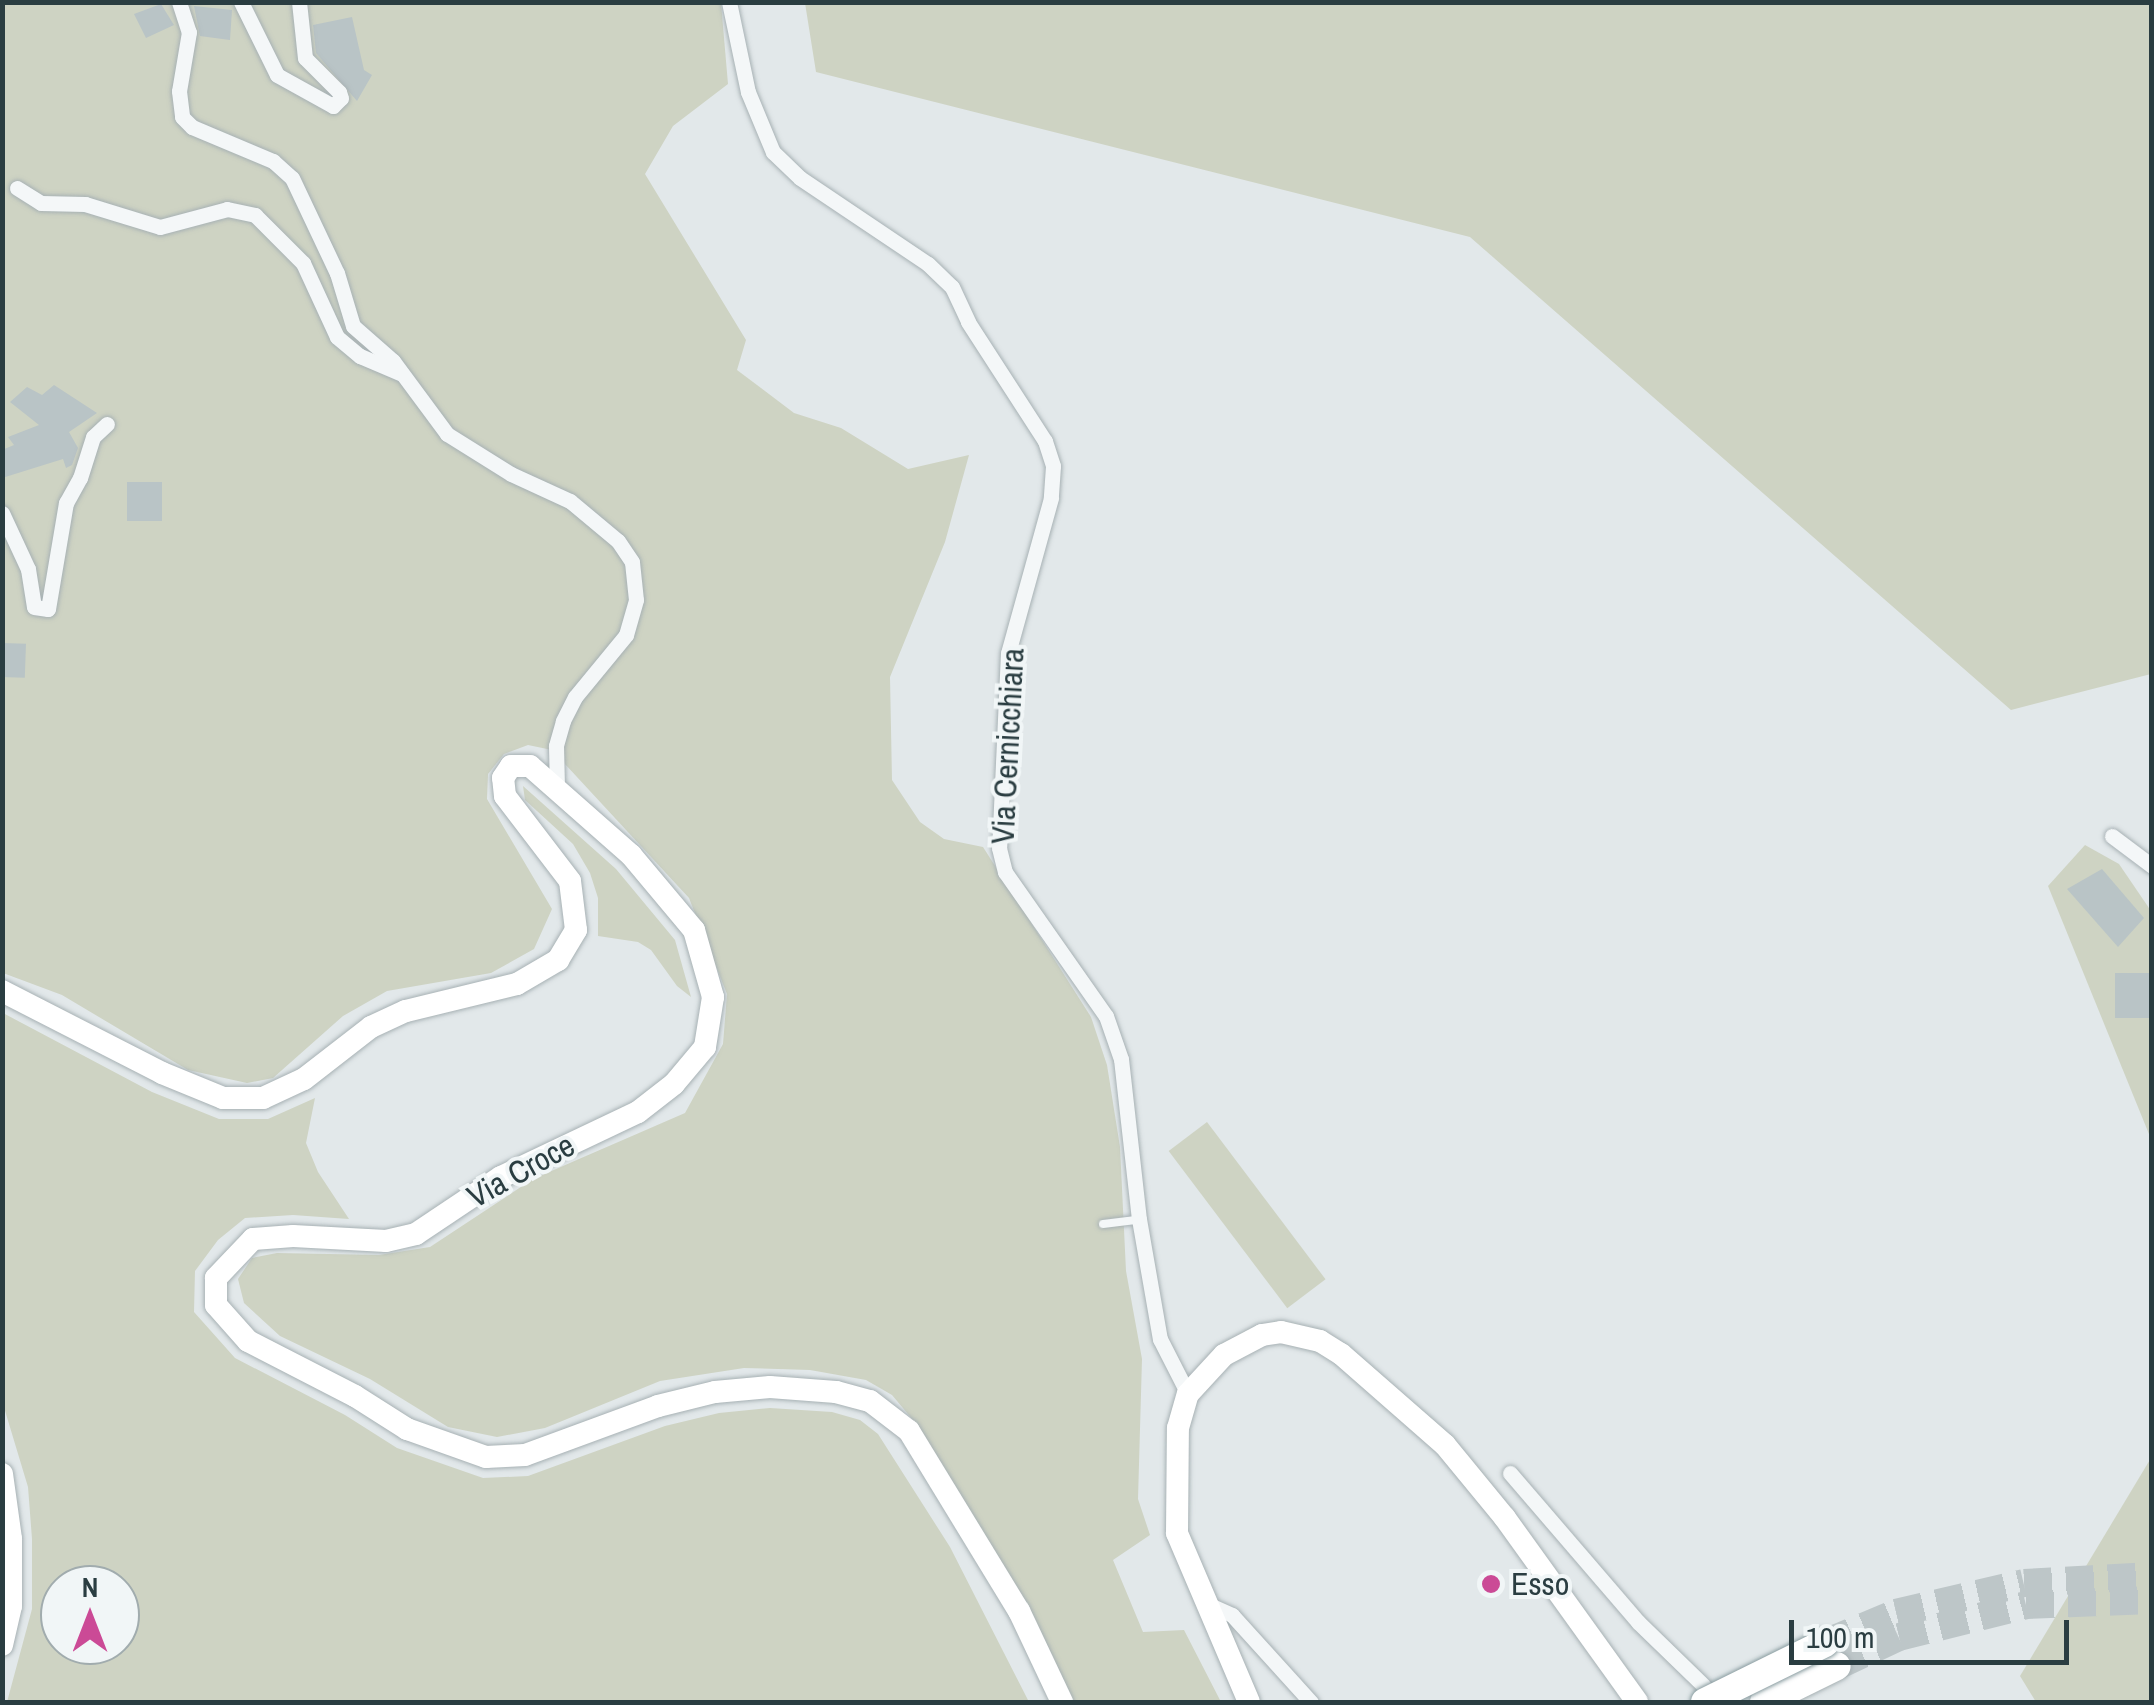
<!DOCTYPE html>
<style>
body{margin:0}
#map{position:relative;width:2154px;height:1705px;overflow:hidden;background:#e2e8ea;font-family:"Archivo Narrow",sans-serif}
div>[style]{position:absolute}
.green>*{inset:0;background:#ced3c3;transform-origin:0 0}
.building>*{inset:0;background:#b9c4c6;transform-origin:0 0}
.highway-tunnel>*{height:28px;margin-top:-14px;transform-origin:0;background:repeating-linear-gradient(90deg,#bdc6c8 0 28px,transparent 0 42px)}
.roads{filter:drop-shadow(0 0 2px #a7b1b4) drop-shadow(0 0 2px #a7b1b4)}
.lane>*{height:8px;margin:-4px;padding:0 4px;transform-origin:4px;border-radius:4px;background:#f4f7f8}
.street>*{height:15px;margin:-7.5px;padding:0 7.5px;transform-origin:7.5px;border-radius:7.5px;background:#f4f7f8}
.secondary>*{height:22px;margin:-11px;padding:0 11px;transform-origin:11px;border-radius:11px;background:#fff}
.highway>*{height:28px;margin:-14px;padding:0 14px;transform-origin:14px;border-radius:14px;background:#fff}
.bridges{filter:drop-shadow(0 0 2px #899ca0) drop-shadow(0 0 2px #899ca0)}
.highway-bridge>*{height:28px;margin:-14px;padding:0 14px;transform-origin:14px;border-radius:14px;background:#fff}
.dots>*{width:28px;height:28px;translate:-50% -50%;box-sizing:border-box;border:5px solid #f1f6f7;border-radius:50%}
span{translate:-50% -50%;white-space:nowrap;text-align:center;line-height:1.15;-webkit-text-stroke:8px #f1f6f7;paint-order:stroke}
.street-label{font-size:32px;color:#2a3d41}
.poi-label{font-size:32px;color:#2a3d41}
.left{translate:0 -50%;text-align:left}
.frame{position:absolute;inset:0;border:5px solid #2a3d41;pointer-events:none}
.north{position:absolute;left:40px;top:1565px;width:100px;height:100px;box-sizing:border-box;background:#f1f6f7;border:2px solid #a1acae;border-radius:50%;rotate:0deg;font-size:28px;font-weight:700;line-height:40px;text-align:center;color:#2a3d41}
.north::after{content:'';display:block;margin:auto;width:35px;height:45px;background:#cb4a96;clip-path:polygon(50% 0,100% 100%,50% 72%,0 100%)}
.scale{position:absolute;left:1789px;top:1620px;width:280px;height:45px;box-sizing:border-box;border:5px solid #2a3d41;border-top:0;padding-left:12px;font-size:30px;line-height:35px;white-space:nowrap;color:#2a3d41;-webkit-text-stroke:8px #f1f6f7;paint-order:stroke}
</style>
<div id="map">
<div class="green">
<div style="clip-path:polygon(2px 3px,721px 3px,728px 84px,673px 126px,645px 174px,746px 340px,737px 370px,794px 413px,841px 428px,908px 469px,969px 455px,945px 542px,890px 677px,892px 780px,920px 822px,944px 839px,983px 847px,1091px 1017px,1107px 1065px,1120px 1147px,1126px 1271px,1142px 1359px,1138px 1499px,1150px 1535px,1113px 1560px,1143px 1632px,1184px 1630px,1221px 1702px,1074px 1702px,1001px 1564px,913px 1420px,892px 1395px,866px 1380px,810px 1370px,744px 1368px,660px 1381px,545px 1428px,497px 1437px,448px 1427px,370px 1379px,280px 1336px,244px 1303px,238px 1279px,252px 1258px,277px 1253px,379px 1255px,430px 1247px,533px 1179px,685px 1113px,723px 1044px,727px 994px,689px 898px,552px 750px,528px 745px,504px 754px,488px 774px,487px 799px,552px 909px,534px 949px,491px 973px,387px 991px,343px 1016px,273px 1078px,247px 1083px,188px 1070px,62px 995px,3px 973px)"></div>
<div style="clip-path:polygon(805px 3px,2151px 3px,2151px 674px,2011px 710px,1470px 237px,816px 72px)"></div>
<div style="clip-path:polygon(523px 786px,616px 869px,675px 940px,691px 997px,677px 986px,651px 950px,638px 942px,598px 936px,598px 898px,590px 873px,573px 844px,525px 800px)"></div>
<div style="clip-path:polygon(2085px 845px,2119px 864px,2151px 911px,2151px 1139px,2048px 886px)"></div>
<div style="clip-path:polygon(evenodd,3px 1013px,152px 1092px,219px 1119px,268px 1119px,315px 1098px,306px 1143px,318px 1172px,349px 1219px,293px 1215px,245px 1218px,218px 1240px,195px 1271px,194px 1312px,235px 1358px,345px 1415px,397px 1448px,483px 1478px,528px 1476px,665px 1426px,719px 1413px,770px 1408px,832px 1412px,860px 1420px,878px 1434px,950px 1547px,1029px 1702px,7px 1702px,32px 1609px,32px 1539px,28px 1487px,3px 1404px,3px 1013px,60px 1585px,120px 1585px,120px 1645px,60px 1645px,60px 1585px)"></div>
<div style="left:1207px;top:1122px;width:197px;height:48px;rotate:53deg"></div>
<div style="clip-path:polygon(2151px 1458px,2151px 1702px,2036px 1702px,2020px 1676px)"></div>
</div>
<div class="building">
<div style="clip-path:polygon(161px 4px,174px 25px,146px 38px,134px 14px)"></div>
<div style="clip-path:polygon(194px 6px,232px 10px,230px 40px,200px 36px)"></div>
<div style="clip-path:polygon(352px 17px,364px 70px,372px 75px,357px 101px,316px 53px,313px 25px)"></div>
<div style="clip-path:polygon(54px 385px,97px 413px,69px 432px,78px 448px,72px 465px,66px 468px,63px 459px,2px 478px,2px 450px,14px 445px,8px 437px,39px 425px,10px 402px,27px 387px,42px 395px)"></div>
<div style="left:127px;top:482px;width:35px;height:39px"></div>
<div style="left:2px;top:643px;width:24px;height:34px;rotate:2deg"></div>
<div style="clip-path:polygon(2102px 869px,2144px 918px,2118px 947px,2067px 889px)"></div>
<div style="left:2152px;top:973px;width:45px;height:37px;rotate:90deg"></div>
</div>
<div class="highway-tunnel">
<div style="left:1825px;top:1643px;width:77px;rotate:-22.9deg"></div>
<div style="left:1896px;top:1613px;width:131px;rotate:-13.2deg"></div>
<div style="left:2024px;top:1583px;width:128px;rotate:-3.1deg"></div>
<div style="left:1837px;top:1666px;width:68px;rotate:-25.1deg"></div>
<div style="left:1899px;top:1637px;width:131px;rotate:-14.1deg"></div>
<div style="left:2026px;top:1605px;width:126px;rotate:-2.3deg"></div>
</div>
<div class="roads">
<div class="lane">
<div style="left:1103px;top:1224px;width:35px;rotate:-7deg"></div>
</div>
<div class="street">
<div style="left:179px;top:2px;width:32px;rotate:72deg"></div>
<div style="left:189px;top:32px;width:60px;rotate:99.6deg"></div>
<div style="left:179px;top:91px;width:26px;rotate:83deg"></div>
<div style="left:182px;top:117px;width:14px;rotate:45deg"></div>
<div style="left:192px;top:127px;width:88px;rotate:22.8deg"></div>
<div style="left:273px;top:161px;width:25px;rotate:42deg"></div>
<div style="left:292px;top:178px;width:105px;rotate:64.7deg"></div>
<div style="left:337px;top:273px;width:55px;rotate:73.2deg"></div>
<div style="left:353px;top:326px;width:53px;rotate:41.2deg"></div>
<div style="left:393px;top:361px;width:91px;rotate:53.5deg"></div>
<div style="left:447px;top:434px;width:75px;rotate:32deg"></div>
<div style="left:511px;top:474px;width:65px;rotate:24.6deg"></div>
<div style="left:570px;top:501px;width:62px;rotate:39.8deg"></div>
<div style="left:618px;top:541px;width:25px;rotate:56deg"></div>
<div style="left:632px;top:562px;width:38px;rotate:84deg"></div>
<div style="left:636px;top:600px;width:36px;rotate:106deg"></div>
<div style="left:626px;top:635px;width:80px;rotate:129.4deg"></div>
<div style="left:575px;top:697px;width:27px;rotate:117deg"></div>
<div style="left:563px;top:721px;width:26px;rotate:106deg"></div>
<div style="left:556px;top:746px;width:40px;rotate:88.6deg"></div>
<div style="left:241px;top:2px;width:81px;rotate:63.7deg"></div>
<div style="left:277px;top:75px;width:64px;rotate:29deg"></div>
<div style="left:333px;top:106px;width:11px;rotate:-45deg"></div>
<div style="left:341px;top:98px;width:6px;rotate:-108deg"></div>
<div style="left:339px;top:92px;width:48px;rotate:-135deg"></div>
<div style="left:305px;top:58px;width:56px;rotate:-96.1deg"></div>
<div style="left:729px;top:2px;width:92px;rotate:78.1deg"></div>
<div style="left:748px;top:92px;width:65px;rotate:67.4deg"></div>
<div style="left:773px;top:152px;width:37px;rotate:44deg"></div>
<div style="left:800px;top:178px;width:154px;rotate:33.9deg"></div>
<div style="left:928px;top:264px;width:33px;rotate:44deg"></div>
<div style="left:952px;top:287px;width:38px;rotate:65deg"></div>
<div style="left:968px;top:322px;width:142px;rotate:57.1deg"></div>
<div style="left:1045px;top:441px;width:26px;rotate:72deg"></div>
<div style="left:1053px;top:466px;width:32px;rotate:94deg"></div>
<div style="left:1051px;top:498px;width:161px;rotate:105.5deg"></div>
<div style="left:1008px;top:653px;width:195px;rotate:92.6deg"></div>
<div style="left:999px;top:848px;width:25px;rotate:76deg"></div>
<div style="left:1005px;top:872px;width:176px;rotate:55deg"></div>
<div style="left:1106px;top:1016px;width:46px;rotate:70.8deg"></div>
<div style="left:1121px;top:1059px;width:161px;rotate:83.6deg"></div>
<div style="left:1139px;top:1219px;width:122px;rotate:80.1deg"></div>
<div style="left:1160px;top:1339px;width:62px;rotate:63deg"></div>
<div style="left:17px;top:188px;width:28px;rotate:32deg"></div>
<div style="left:41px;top:203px;width:44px;rotate:1.3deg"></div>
<div style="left:85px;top:204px;width:78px;rotate:17deg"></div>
<div style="left:160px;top:227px;width:69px;rotate:-15deg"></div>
<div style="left:227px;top:209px;width:29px;rotate:12deg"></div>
<div style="left:255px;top:215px;width:68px;rotate:45deg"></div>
<div style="left:303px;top:263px;width:81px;rotate:65.3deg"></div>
<div style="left:337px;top:337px;width:30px;rotate:40deg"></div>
<div style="left:360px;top:356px;width:46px;rotate:23.2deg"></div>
<div style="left:2px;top:513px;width:62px;rotate:65.1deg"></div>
<div style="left:28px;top:569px;width:38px;rotate:81deg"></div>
<div style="left:34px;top:607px;width:14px;rotate:8deg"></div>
<div style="left:48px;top:609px;width:108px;rotate:-80.4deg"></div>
<div style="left:66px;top:503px;width:29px;rotate:-61deg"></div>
<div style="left:80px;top:478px;width:43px;rotate:-72.4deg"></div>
<div style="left:93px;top:437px;width:19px;rotate:-43deg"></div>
<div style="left:2112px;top:836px;width:50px;rotate:36.9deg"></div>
<div style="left:1510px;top:1473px;width:196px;rotate:49.3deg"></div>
<div style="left:1638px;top:1622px;width:91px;rotate:44.1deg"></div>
<div style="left:1203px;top:1602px;width:32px;rotate:24deg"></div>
<div style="left:1232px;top:1615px;width:118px;rotate:47.8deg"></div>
</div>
<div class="secondary">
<div style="left:2px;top:991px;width:180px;rotate:27.1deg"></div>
<div style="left:162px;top:1073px;width:66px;rotate:22.3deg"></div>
<div style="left:223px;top:1098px;width:40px"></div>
<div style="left:263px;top:1098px;width:45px;rotate:-24.9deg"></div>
<div style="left:304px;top:1079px;width:85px;rotate:-37.8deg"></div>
<div style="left:371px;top:1027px;width:38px;rotate:-25deg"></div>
<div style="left:406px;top:1011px;width:114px;rotate:-13.7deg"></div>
<div style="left:517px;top:984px;width:48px;rotate:-30.3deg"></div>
<div style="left:558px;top:960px;width:35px;rotate:-59deg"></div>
<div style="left:576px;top:930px;width:49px;rotate:-97deg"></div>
<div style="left:570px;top:881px;width:107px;rotate:-127.4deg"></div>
<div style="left:505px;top:796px;width:18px;rotate:-96deg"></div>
<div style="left:503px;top:778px;width:14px;rotate:-56deg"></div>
<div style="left:511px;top:766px;width:19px"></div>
<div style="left:530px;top:766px;width:135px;rotate:41.4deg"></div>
<div style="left:631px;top:855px;width:98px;rotate:50deg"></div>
<div style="left:694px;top:930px;width:70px;rotate:74.2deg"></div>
<div style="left:713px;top:997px;width:51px;rotate:99.1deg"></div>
<div style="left:705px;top:1047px;width:48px;rotate:130deg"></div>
<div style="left:674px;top:1084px;width:46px;rotate:142.1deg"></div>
<div style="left:638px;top:1112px;width:152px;rotate:154.6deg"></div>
<div style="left:501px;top:1177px;width:102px;rotate:146.2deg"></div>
<div style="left:416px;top:1234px;width:31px;rotate:167deg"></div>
<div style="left:386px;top:1241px;width:93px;rotate:-176.9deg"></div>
<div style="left:293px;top:1236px;width:40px;rotate:175.7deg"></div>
<div style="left:253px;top:1239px;width:54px;rotate:133.5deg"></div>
<div style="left:216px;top:1278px;width:27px;rotate:90deg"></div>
<div style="left:216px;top:1305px;width:48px;rotate:48.4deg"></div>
<div style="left:248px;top:1341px;width:120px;rotate:27.2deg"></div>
<div style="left:355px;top:1396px;width:62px;rotate:32.4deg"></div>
<div style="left:407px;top:1429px;width:84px;rotate:19.5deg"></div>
<div style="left:486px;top:1457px;width:39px;rotate:-3deg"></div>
<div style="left:525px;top:1455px;width:142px;rotate:-20.2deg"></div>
<div style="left:658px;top:1406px;width:59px;rotate:-13.8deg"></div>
<div style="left:715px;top:1392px;width:55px;rotate:-5.2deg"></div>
<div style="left:770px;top:1387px;width:66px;rotate:4.3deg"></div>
<div style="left:836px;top:1392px;width:35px;rotate:15deg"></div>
<div style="left:870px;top:1401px;width:49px;rotate:37.6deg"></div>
<div style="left:909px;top:1431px;width:211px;rotate:58.6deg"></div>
<div style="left:1019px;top:1611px;width:101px;rotate:64.7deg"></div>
<div style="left:2px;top:1474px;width:66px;rotate:82.1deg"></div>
<div style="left:11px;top:1539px;width:67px;rotate:90deg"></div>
<div style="left:11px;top:1606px;width:40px;rotate:103deg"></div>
<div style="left:1249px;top:1702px;width:184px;rotate:-113.1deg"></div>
<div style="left:1177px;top:1533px;width:105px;rotate:-89.5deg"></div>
<div style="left:1178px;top:1428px;width:35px;rotate:-74deg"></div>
<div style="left:1188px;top:1394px;width:53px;rotate:-47.3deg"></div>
<div style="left:1224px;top:1355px;width:43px;rotate:-27.8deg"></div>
<div style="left:1262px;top:1335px;width:19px;rotate:-9deg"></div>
<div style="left:1281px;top:1332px;width:40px;rotate:13deg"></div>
<div style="left:1320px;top:1341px;width:25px;rotate:32deg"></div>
<div style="left:1341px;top:1354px;width:138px;rotate:41.2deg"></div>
<div style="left:1445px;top:1445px;width:94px;rotate:50.6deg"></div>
<div style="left:1505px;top:1518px;width:226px;rotate:54.3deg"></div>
</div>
<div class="highway">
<div style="left:1764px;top:1702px;width:81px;rotate:-26.3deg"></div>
</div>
</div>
<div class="bridges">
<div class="highway-bridge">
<div style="left:1705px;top:1702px;width:134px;rotate:-26.2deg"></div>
</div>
</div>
<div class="dots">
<div style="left:1491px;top:1584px;background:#cb4a96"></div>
</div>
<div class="street-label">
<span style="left:1008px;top:746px;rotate:-87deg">Via Cernicchiara</span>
<span style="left:521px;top:1171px;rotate:-29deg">Via Croce</span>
</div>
<div class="poi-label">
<span class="left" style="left:1511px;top:1584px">Esso</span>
</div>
<div class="frame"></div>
<div class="north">N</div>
<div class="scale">100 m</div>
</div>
